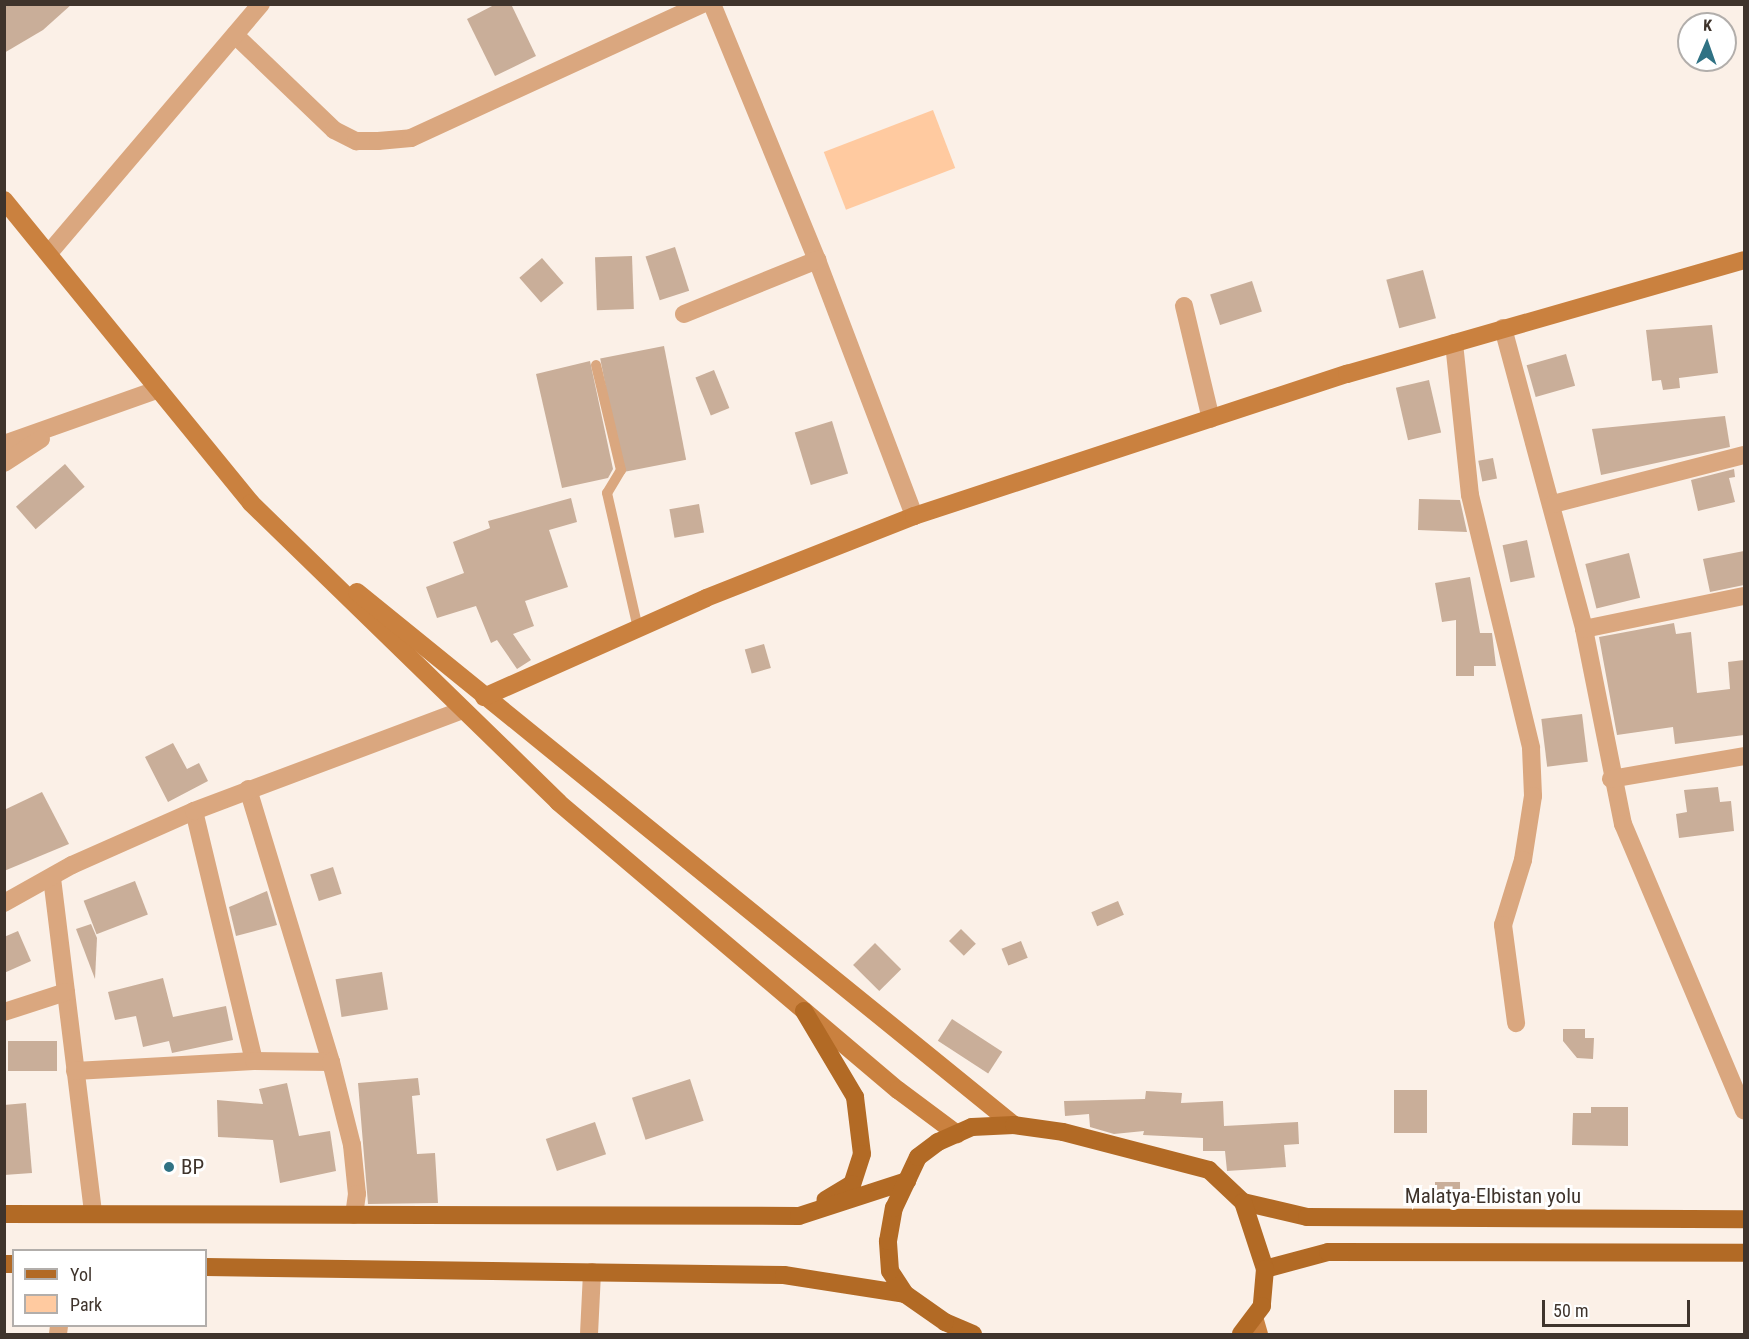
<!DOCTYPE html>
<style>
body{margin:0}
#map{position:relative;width:1749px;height:1339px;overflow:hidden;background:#fbf0e7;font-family:"Roboto Condensed",sans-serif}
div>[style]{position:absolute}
.green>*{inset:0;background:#ffcaa0;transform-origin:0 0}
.building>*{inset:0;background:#c9ae99;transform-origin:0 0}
.lane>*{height:10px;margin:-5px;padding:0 5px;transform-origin:5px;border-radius:5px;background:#daa77f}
.street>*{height:18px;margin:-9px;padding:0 9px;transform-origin:9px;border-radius:9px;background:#daa77f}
.secondary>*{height:18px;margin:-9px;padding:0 9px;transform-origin:9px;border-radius:9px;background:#ca813f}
.primary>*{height:18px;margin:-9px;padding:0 9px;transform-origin:9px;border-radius:9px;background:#b26a25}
.dots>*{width:16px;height:16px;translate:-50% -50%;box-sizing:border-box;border:3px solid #fff;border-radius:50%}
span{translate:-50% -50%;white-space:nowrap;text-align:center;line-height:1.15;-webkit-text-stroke:6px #fff;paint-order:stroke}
.poi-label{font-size:21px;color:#3f342c}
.left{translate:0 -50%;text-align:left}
.street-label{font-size:21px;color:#3f342c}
.frame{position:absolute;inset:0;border:6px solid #3f342c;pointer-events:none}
.legend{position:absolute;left:12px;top:1249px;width:195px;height:78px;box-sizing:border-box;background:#fff;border:2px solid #b2aeab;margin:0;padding:8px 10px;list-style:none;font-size:18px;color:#3f342c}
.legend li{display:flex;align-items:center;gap:12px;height:30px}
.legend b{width:30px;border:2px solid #b2aeab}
.north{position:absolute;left:1677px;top:12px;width:60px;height:60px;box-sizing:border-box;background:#fff;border:2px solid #b2aeab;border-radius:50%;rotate:2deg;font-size:16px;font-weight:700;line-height:24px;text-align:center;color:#3f342c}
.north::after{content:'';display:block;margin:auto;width:21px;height:27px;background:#307284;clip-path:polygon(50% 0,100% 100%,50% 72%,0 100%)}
.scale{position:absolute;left:1542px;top:1300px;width:148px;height:27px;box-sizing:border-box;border:3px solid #3f342c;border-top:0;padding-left:8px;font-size:18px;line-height:21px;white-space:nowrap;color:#3f342c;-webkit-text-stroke:4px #fff;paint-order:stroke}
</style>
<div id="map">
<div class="green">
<div style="left:933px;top:110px;width:62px;height:117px;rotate:69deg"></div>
</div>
<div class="building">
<div style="clip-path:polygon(4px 4px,72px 4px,43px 30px,4px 53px)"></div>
<div style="clip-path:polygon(496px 4px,511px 4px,536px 56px,495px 76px,467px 19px)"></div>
<div style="left:675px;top:247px;width:46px;height:31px;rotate:72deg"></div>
<div style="left:632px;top:256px;width:53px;height:37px;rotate:88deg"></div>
<div style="left:542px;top:258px;width:33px;height:30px;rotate:49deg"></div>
<div style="left:1423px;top:270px;width:50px;height:38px;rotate:75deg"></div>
<div style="left:1252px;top:281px;width:32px;height:44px;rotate:72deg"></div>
<div style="clip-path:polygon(1712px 325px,1718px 373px,1679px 378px,1680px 388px,1663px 390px,1661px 380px,1652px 381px,1646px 330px)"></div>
<div style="left:664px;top:346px;width:116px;height:65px;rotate:79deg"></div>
<div style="left:1566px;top:354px;width:33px;height:41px;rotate:74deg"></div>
<div style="clip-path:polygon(590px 361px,613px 469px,608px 478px,562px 488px,536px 374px)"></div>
<div style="left:714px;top:370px;width:41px;height:20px;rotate:68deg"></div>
<div style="left:1429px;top:380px;width:54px;height:34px;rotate:77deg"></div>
<div style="clip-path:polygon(1725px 416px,1730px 447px,1601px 475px,1592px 429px)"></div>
<div style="left:832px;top:421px;width:55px;height:39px;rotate:73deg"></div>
<div style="left:1493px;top:458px;width:21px;height:15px;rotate:79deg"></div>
<div style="left:65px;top:464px;width:30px;height:65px;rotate:49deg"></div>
<div style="clip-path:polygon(1734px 469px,1735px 477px,1729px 478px,1735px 502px,1698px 511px,1691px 480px)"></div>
<div style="clip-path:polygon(571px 498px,577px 522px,549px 530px,568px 587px,525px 601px,534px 626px,513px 634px,531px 660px,517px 669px,497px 640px,491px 643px,476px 606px,437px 618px,426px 587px,464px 573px,453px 542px,490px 528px,488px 521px)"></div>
<div style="clip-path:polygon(1419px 499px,1460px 500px,1467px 532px,1418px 530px)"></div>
<div style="left:699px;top:504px;width:29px;height:30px;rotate:80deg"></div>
<div style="left:1527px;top:540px;width:38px;height:25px;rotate:78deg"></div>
<div style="clip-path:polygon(1744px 551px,1744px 585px,1710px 592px,1703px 559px)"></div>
<div style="left:1629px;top:553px;width:46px;height:45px;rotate:76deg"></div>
<div style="clip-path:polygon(1470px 577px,1480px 633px,1492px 633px,1496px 666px,1474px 666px,1474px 676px,1456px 676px,1456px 620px,1442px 622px,1435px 583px)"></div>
<div style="clip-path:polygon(1674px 623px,1676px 634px,1691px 632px,1697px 693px,1730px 689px,1728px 662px,1744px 660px,1744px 735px,1675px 744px,1673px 727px,1617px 735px,1599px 637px)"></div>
<div style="left:764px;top:644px;width:25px;height:20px;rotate:74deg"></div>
<div style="left:1582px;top:714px;width:48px;height:41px;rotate:83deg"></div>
<div style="clip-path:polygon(173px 743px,187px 769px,199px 763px,208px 781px,168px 802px,145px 757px)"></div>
<div style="clip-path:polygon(1718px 787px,1720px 802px,1731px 801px,1734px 831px,1679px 838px,1676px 814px,1687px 812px,1684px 790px)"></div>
<div style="clip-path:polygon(42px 792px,69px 844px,4px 871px,4px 810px)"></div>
<div style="left:333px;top:867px;width:28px;height:24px;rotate:72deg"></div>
<div style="left:135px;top:881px;width:36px;height:55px;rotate:69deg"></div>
<div style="clip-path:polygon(267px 891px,277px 925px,236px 936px,229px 907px)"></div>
<div style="left:1118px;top:901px;width:15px;height:29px;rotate:67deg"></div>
<div style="clip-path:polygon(91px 924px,97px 938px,95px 979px,76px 929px)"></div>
<div style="left:961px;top:929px;width:21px;height:17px;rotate:45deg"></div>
<div style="clip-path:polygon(18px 931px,31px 961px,4px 973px,4px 937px)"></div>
<div style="left:1021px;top:941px;width:18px;height:21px;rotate:68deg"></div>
<div style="left:875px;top:943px;width:37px;height:31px;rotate:45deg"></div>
<div style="left:382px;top:972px;width:38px;height:47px;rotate:81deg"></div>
<div style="clip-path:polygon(163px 978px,173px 1017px,226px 1006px,233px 1040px,172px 1053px,169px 1041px,143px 1047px,136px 1016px,115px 1020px,108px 992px)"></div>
<div style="left:952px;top:1019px;width:60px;height:26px;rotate:33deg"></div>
<div style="clip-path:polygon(1563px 1029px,1585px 1029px,1585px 1038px,1594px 1038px,1593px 1059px,1577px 1058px,1563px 1041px)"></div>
<div style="left:57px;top:1041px;width:30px;height:49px;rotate:90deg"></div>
<div style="clip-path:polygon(418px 1078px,420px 1095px,412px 1096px,417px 1154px,435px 1153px,438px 1203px,368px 1204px,358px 1083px)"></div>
<div style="left:690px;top:1079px;width:44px;height:61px;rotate:72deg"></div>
<div style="clip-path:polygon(287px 1083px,299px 1136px,330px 1131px,336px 1171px,280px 1183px,273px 1140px,218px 1137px,217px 1100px,263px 1104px,259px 1089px)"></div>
<div style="left:1394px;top:1090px;width:33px;height:43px"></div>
<div style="clip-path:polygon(1146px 1091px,1182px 1093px,1181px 1103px,1223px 1101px,1224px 1126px,1298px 1122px,1299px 1144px,1284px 1145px,1286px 1167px,1227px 1171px,1225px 1151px,1203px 1151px,1203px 1138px,1143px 1135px,1144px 1131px,1114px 1134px,1090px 1127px,1089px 1114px,1065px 1116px,1064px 1101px,1145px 1099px)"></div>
<div style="clip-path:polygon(26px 1103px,32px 1173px,4px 1175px,4px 1105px)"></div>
<div style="clip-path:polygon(1591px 1107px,1628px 1107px,1628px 1146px,1572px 1145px,1573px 1113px,1591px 1113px)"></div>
<div style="left:595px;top:1122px;width:34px;height:52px;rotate:71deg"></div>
<div style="left:1435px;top:1182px;width:25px;height:20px"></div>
</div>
<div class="lane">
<div style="left:596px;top:365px;width:108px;rotate:76.6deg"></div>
<div style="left:621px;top:470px;width:27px;rotate:121deg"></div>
<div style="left:607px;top:493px;width:139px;rotate:77.1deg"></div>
</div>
<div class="street">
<div style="left:712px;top:4px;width:277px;rotate:67.7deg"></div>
<div style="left:817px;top:260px;width:274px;rotate:69.2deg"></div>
<div style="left:235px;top:35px;width:137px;rotate:43.8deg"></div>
<div style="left:334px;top:130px;width:25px;rotate:27deg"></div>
<div style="left:356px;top:141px;width:22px"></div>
<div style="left:378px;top:141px;width:33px;rotate:-5deg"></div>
<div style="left:411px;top:138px;width:320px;rotate:-24.7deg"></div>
<div style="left:49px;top:253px;width:327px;rotate:-49.6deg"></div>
<div style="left:1184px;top:306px;width:116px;rotate:76.6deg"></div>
<div style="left:684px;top:314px;width:144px;rotate:-22.1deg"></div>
<div style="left:1503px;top:328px;width:312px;rotate:74.9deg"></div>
<div style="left:1584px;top:629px;width:199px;rotate:78.7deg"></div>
<div style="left:1623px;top:824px;width:311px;rotate:67.1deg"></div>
<div style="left:1454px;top:343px;width:153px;rotate:84deg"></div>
<div style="left:1470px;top:495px;width:260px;rotate:76.4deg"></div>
<div style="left:1531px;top:748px;width:48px;rotate:87.6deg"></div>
<div style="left:1533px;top:796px;width:65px;rotate:98.9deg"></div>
<div style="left:1523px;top:860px;width:68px;rotate:107.1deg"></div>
<div style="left:1503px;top:925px;width:99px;rotate:82.4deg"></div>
<div style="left:4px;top:444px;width:164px;rotate:-19.5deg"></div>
<div style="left:4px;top:463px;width:44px;rotate:-33deg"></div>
<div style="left:1553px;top:504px;width:197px;rotate:-14.4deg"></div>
<div style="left:1584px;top:629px;width:163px;rotate:-11.7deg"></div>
<div style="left:1611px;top:779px;width:135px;rotate:-9.8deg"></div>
<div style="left:248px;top:789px;width:285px;rotate:73.1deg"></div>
<div style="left:194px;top:811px;width:257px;rotate:76.5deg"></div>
<div style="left:52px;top:878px;width:338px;rotate:83deg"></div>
<div style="left:4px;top:903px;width:78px;rotate:-29.2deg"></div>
<div style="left:72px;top:865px;width:133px;rotate:-23.9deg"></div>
<div style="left:194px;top:811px;width:286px;rotate:-20.6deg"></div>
<div style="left:4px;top:1012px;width:65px;rotate:-17.9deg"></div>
<div style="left:75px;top:1071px;width:179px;rotate:-3.2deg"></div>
<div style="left:254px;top:1061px;width:77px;rotate:0.7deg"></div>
<div style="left:331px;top:1062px;width:86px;rotate:75.8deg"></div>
<div style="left:352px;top:1145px;width:49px;rotate:84.2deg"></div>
<div style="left:357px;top:1194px;width:21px;rotate:98deg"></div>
<div style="left:58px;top:1334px;width:8px;rotate:-83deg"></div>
<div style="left:589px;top:1334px;width:62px;rotate:-87.2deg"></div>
</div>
<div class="secondary">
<div style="left:4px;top:200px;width:391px;rotate:50.8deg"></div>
<div style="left:251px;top:503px;width:429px;rotate:44.2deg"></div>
<div style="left:558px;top:802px;width:446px;rotate:40.3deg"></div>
<div style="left:898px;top:1090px;width:74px;rotate:36.7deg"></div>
<div style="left:357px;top:592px;width:846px;rotate:39.05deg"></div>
<div style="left:484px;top:697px;width:243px;rotate:-24deg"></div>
<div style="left:706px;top:598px;width:224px;rotate:-21.5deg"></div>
<div style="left:914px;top:516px;width:456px;rotate:-18.2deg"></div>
<div style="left:1347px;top:374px;width:413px;rotate:-16deg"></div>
<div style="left:1254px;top:1317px;width:18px;rotate:74deg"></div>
</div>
<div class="primary">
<div style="left:804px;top:1011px;width:100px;rotate:59.3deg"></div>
<div style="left:855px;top:1097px;width:57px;rotate:83deg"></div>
<div style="left:862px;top:1154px;width:32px;rotate:108deg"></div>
<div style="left:852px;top:1184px;width:31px;rotate:149deg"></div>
<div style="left:1243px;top:1202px;width:66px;rotate:13.2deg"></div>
<div style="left:1307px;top:1217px;width:437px;rotate:0.3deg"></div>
<div style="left:4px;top:1214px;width:795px;rotate:0.14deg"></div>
<div style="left:799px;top:1216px;width:114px;rotate:-18deg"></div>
<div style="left:4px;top:1264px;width:10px"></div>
<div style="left:206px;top:1267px;width:578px;rotate:0.79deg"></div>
<div style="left:784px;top:1275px;width:122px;rotate:8.9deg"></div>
<div style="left:1265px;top:1269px;width:65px;rotate:-15.1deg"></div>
<div style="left:1328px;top:1252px;width:416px;rotate:0.1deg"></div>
<div style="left:973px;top:1334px;width:30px;rotate:-157deg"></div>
<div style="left:945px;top:1322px;width:49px;rotate:-145deg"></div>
<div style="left:905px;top:1294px;width:27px;rotate:-123deg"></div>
<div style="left:890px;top:1271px;width:30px;rotate:-94deg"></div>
<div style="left:888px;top:1241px;width:34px;rotate:-80deg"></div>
<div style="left:894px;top:1208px;width:56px;rotate:-64.8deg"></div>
<div style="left:918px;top:1157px;width:25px;rotate:-37deg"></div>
<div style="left:938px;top:1142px;width:37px;rotate:-24deg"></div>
<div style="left:972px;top:1127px;width:42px;rotate:-2.7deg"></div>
<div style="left:1014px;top:1125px;width:49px;rotate:8.1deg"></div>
<div style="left:1063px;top:1132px;width:151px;rotate:14.6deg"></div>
<div style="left:1209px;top:1170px;width:47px;rotate:43.3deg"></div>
<div style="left:1243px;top:1202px;width:71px;rotate:71.8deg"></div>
<div style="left:1265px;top:1269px;width:37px;rotate:95deg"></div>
<div style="left:1262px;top:1306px;width:35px;rotate:127deg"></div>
</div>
<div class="dots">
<div style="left:169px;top:1167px;background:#307284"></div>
</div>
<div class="poi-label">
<span class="left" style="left:181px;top:1167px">BP</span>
</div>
<div class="street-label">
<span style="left:1493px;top:1196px">Malatya-Elbistan yolu</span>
</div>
<div class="frame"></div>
<ul class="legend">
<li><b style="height:8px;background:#b26a25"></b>Yol</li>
<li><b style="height:16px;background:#ffcaa0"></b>Park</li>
</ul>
<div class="north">K</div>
<div class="scale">50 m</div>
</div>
